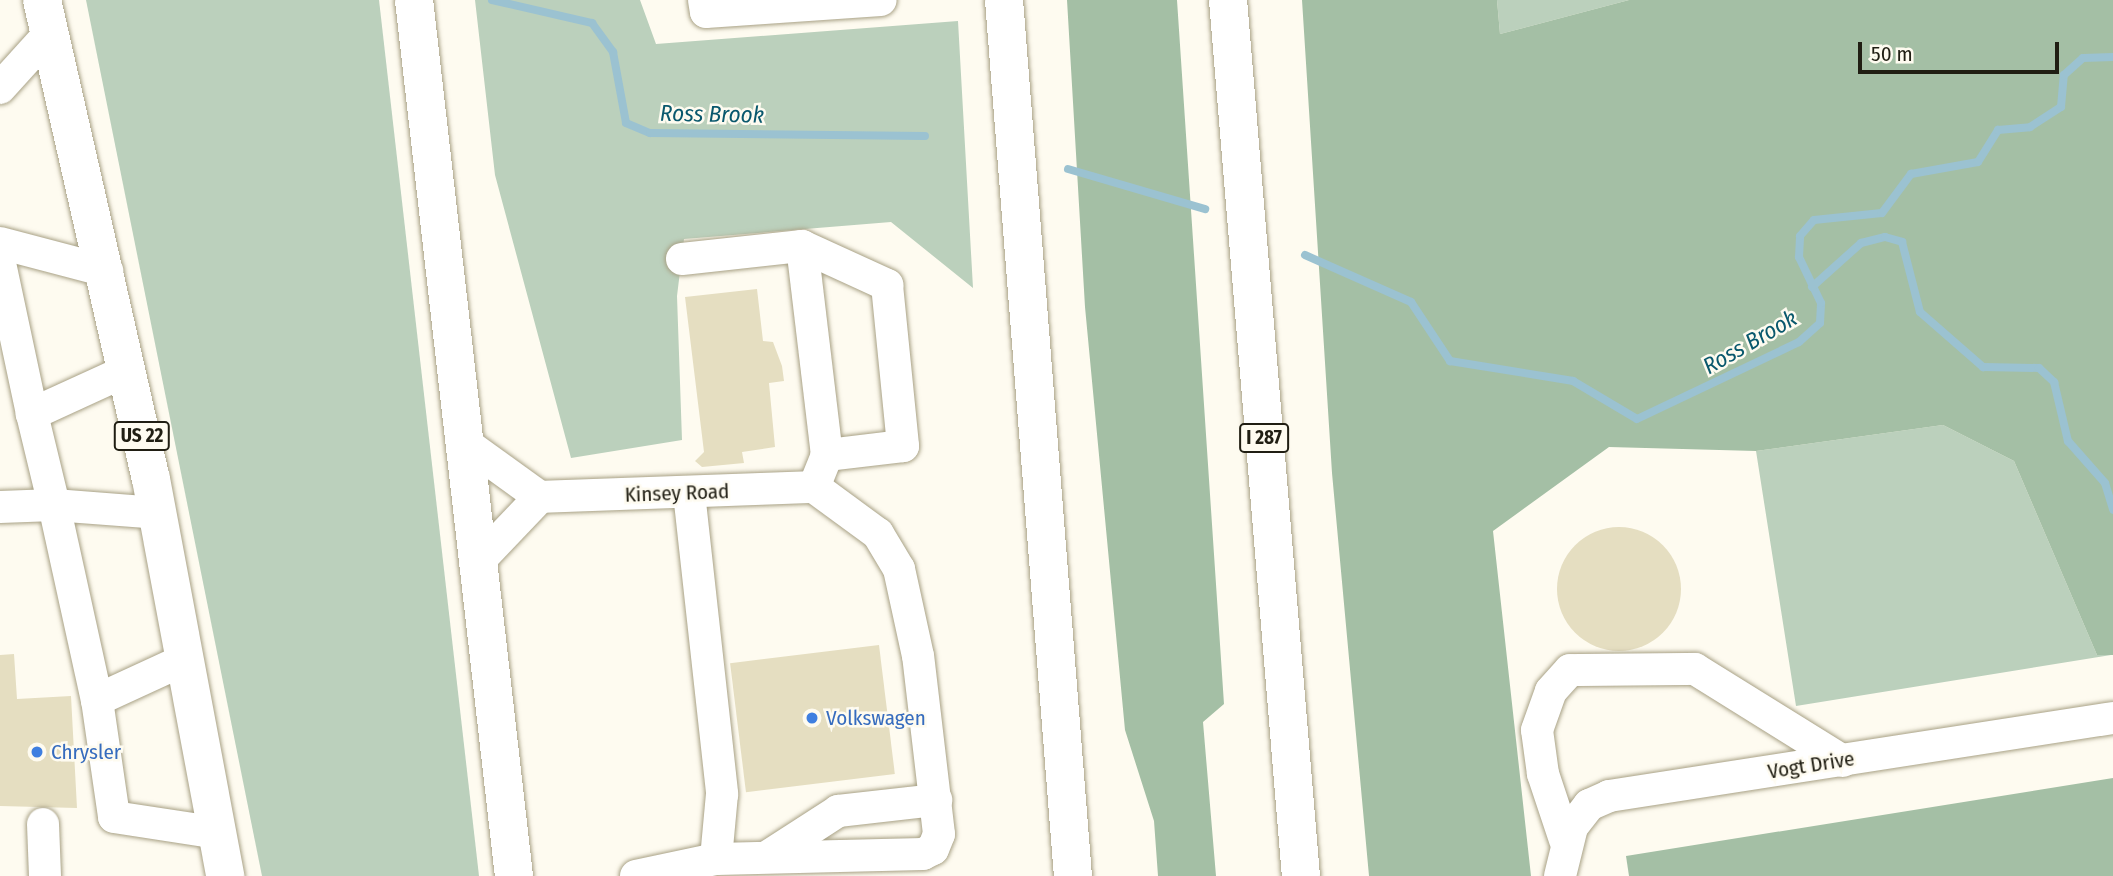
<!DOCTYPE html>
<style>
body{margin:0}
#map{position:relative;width:2113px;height:876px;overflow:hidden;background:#fefbf0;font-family:"Fira Sans Condensed",sans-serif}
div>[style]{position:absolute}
.green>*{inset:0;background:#bbd0bc}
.forest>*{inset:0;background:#a4bfa5}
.stream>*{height:8px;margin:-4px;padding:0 4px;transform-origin:4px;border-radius:4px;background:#9bc2d1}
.building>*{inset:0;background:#e5dec1;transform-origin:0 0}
.round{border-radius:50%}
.roads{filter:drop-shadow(0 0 2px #a8a185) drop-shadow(0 0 2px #a8a185)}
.minor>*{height:32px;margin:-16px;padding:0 16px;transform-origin:16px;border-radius:16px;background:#fff}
.highway>*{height:38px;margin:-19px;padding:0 19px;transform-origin:19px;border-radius:19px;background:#fff}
.dots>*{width:19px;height:19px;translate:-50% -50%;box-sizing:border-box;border:4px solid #fefbf0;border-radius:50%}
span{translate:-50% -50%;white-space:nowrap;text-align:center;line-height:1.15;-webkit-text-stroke:5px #fefbf0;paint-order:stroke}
.shield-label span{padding:2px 5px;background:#fefbf0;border:2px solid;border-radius:5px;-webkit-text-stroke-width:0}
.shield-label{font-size:19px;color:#201e13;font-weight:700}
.street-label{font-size:21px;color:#201e13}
.shop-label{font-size:21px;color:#366cbe}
.left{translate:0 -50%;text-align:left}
.water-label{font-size:23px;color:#09586d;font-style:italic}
.scale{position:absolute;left:1858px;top:42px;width:201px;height:32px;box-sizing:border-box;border:4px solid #201e13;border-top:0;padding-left:9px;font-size:21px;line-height:24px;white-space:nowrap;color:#201e13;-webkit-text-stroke:5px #fefbf0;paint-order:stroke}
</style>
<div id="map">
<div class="green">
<div style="clip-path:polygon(86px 0,379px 0,479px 876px,262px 876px)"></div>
<div style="clip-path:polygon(475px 0,640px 0,656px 44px,958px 21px,973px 288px,891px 222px,684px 239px,677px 296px,682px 440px,571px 458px,495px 175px)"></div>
<div style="clip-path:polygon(1497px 0,1629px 0,1500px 34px)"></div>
<div style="clip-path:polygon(1943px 425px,2014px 461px,2097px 655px,2111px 655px,1796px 706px,1756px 451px)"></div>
</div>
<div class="forest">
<div style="clip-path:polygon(1067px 0,1177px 0,1224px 704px,1203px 722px,1216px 876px,1158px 876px,1154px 821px,1125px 730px,1085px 307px)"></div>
<div style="clip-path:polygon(1302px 0,1497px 0,1500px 34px,1629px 0,2113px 0,2113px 655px,2097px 655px,2014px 461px,1943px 425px,1756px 451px,1609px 447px,1493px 531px,1531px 876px,1369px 876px,1332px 473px)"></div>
<div style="clip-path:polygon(2113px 778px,2113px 876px,1629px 876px,1626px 856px)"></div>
</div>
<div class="stream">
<div style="left:492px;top:0;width:103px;rotate:13deg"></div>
<div style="left:592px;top:23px;width:36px;rotate:54deg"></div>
<div style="left:613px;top:52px;width:72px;rotate:79.6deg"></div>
<div style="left:626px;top:123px;width:26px;rotate:23deg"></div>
<div style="left:650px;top:133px;width:275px;rotate:0.6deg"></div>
<div style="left:1068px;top:169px;width:143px;rotate:16.3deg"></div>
<div style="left:1305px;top:255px;width:116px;rotate:23.9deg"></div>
<div style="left:1411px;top:302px;width:71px;rotate:56.5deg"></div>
<div style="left:1450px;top:361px;width:125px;rotate:9.2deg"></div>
<div style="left:1573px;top:381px;width:74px;rotate:30.7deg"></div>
<div style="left:1637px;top:419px;width:179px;rotate:-25.4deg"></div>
<div style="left:1799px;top:342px;width:28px;rotate:-42deg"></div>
<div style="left:1820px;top:323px;width:20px;rotate:-87deg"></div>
<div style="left:1821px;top:303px;width:51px;rotate:-115.6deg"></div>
<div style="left:1799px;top:257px;width:21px;rotate:-87deg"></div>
<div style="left:1800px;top:236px;width:21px;rotate:-49deg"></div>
<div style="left:1814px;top:220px;width:68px;rotate:-5.9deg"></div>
<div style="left:1882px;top:213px;width:49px;rotate:-53.4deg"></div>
<div style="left:1911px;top:174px;width:68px;rotate:-10.2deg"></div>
<div style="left:1978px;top:162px;width:38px;rotate:-58deg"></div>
<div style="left:1998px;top:130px;width:32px;rotate:-5deg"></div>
<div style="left:2030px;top:127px;width:37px;rotate:-33deg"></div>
<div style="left:2061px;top:107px;width:32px;rotate:-85deg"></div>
<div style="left:2064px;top:75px;width:25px;rotate:-42deg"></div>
<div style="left:2083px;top:58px;width:30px;rotate:-2deg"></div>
<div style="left:1812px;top:287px;width:66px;rotate:-41.9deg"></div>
<div style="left:1861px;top:243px;width:25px;rotate:-14deg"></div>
<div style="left:1885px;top:237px;width:18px;rotate:16deg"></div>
<div style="left:1902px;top:242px;width:72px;rotate:75.6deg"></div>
<div style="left:1920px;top:312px;width:84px;rotate:41.1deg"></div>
<div style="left:1983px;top:367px;width:56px;rotate:1deg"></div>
<div style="left:2039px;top:368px;width:21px;rotate:43deg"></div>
<div style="left:2054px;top:382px;width:61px;rotate:76.7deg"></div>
<div style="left:2068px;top:441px;width:56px;rotate:48.6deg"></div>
<div style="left:2105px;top:483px;width:28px;rotate:73deg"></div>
</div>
<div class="building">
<div style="clip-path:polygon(757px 289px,763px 341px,773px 342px,782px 366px,784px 381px,769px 383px,775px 447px,742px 452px,744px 463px,702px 467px,695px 461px,704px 452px,685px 297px)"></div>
<div class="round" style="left:1557px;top:527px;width:124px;height:124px"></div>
<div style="left:879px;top:645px;width:130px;height:150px;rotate:83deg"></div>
<div style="clip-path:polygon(14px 654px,17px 699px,71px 696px,77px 808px,0 806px,0 655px)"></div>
</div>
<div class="roads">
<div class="minor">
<div style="left:704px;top:0;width:12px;rotate:81deg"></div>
<div style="left:706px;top:12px;width:175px;rotate:-3.9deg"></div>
<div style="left:0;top:88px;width:73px;rotate:-47.8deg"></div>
<div style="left:0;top:243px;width:111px;rotate:14.7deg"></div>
<div style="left:802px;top:246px;width:210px;rotate:83.2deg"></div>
<div style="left:682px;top:259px;width:121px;rotate:-6.2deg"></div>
<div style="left:802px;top:246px;width:94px;rotate:24.6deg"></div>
<div style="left:887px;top:285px;width:162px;rotate:84.3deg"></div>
<div style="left:903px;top:446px;width:77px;rotate:173.2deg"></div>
<div style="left:827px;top:455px;width:35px;rotate:112deg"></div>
<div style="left:0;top:263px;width:154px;rotate:78deg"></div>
<div style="left:128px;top:370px;width:106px;rotate:155.4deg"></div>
<div style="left:32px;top:414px;width:94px;rotate:76.4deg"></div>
<div style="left:54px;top:505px;width:103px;rotate:4.4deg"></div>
<div style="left:465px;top:443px;width:92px;rotate:35.8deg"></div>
<div style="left:689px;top:493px;width:303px;rotate:83.7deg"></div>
<div style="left:722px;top:794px;width:65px;rotate:95.3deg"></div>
<div style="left:716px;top:859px;width:207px;rotate:-1.4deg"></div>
<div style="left:923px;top:854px;width:11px;rotate:-27deg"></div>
<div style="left:933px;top:849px;width:16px;rotate:-68deg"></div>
<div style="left:939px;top:834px;width:179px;rotate:-96.7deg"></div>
<div style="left:918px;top:656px;width:89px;rotate:-102.3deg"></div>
<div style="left:899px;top:569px;width:41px;rotate:-121deg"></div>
<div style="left:878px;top:534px;width:79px;rotate:-143.7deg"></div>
<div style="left:540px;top:497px;width:274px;rotate:-2.1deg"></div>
<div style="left:0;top:507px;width:54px;rotate:-2.1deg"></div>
<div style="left:54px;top:505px;width:200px;rotate:77.6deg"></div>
<div style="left:478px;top:562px;width:90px;rotate:-46.4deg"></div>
<div style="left:186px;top:659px;width:98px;rotate:155.3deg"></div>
<div style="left:97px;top:700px;width:118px;rotate:81.7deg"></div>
<div style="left:114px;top:817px;width:105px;rotate:8.7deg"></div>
<div style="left:43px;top:824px;width:52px;rotate:87.8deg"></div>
<div style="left:1565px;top:840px;width:70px;rotate:-108.4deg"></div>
<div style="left:1543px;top:774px;width:44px;rotate:-97.8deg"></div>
<div style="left:1537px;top:730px;width:41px;rotate:-70.3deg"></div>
<div style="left:1551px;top:691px;width:28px;rotate:-48deg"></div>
<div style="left:1570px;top:670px;width:125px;rotate:-0.5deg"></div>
<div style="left:1695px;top:669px;width:174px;rotate:31.9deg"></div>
<div style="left:767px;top:857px;width:85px;rotate:-32.9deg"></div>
<div style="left:838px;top:811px;width:99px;rotate:-6.4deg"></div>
<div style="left:636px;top:876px;width:82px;rotate:-12deg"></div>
<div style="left:1560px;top:876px;width:50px;rotate:-76.2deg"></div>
<div style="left:1572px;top:827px;width:28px;rotate:-52deg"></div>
<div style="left:1589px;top:805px;width:22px;rotate:-24deg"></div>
<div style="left:1609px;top:796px;width:510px;rotate:-8.8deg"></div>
</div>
<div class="highway">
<div style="left:42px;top:0;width:491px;rotate:77.2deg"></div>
<div style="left:151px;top:479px;width:404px;rotate:79.4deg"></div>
<div style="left:414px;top:0;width:882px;rotate:83.49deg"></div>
<div style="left:1004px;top:0;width:879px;rotate:85.5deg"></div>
<div style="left:1228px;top:0;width:879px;rotate:85.24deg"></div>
</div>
</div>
<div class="dots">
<div style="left:812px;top:718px;background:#3f7fe0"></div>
<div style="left:37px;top:752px;background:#3f7fe0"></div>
</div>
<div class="shield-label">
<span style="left:142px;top:436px">US 22</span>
<span style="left:1264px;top:438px">I 287</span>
</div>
<div class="street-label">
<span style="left:677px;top:493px;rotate:-2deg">Kinsey Road</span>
<span style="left:1811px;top:765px;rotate:-9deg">Vogt Drive</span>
</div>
<div class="shop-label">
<span class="left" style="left:826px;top:718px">Volkswagen</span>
<span class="left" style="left:51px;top:752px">Chrysler</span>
</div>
<div class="water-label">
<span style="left:712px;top:114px;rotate:1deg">Ross Brook</span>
<span style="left:1750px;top:342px;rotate:-30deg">Ross Brook</span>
</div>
<div class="scale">50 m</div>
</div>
